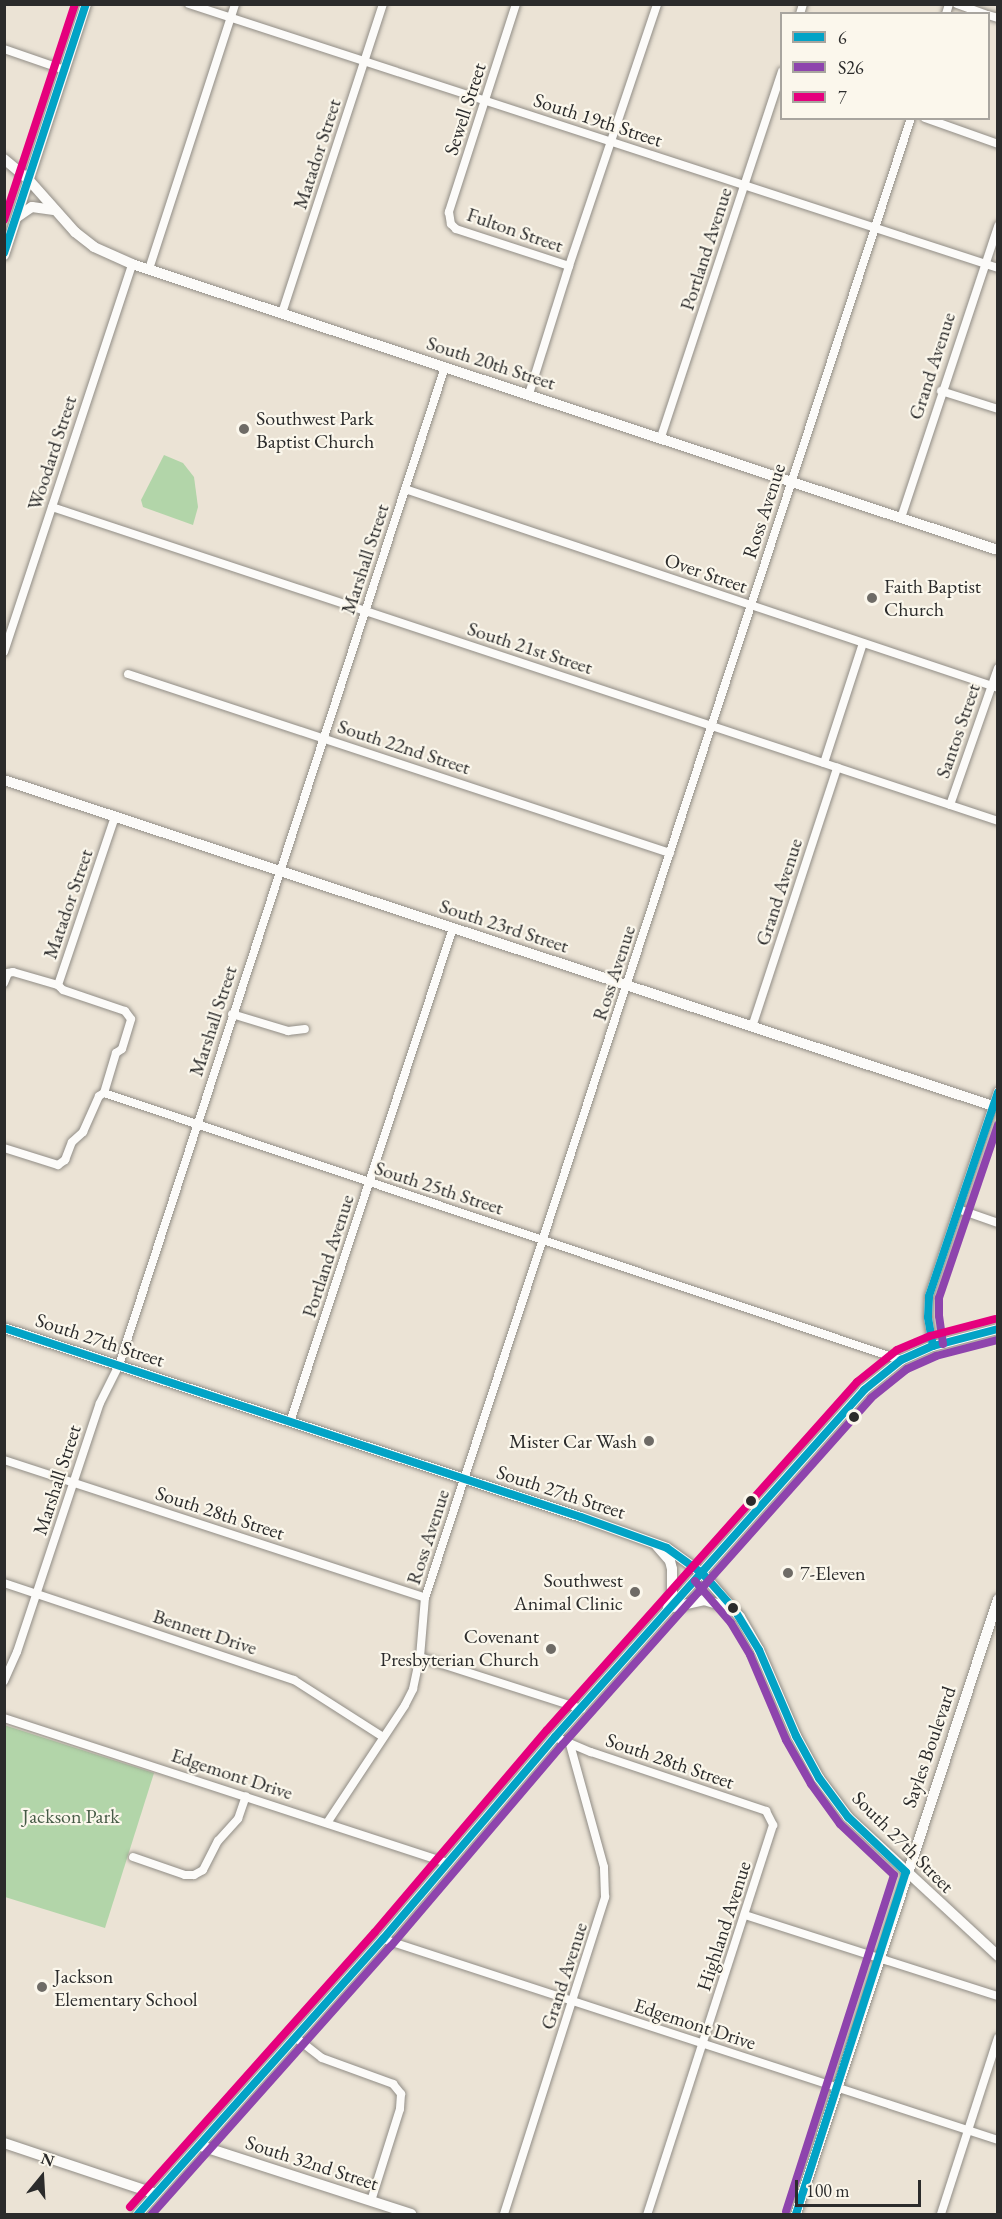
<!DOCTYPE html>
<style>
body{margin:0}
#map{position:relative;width:1002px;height:2219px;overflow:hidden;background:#ebe3d5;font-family:"EB Garamond",serif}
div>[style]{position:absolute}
.green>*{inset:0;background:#b2d5a9}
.roads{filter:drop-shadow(0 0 2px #918d86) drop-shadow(0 0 2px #918d86)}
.street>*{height:8px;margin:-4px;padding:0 4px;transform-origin:4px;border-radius:4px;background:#fcfbf9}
.secondary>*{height:10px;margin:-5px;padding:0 5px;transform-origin:5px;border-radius:5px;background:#fcfbf9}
.bus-1>*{height:8px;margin:-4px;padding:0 4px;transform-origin:4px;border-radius:4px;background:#02a3c6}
.bus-2>*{height:8px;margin:-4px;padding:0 4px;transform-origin:4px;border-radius:4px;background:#8e44ad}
.bus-3>*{height:8px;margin:-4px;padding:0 4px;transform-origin:4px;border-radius:4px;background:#e5007d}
.dots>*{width:16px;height:16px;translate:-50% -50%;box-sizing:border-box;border:3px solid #fbf7ec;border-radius:50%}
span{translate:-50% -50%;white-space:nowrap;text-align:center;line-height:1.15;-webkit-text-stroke:4.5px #fbf7ec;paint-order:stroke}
.street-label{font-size:20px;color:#2b2b2b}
.poi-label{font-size:20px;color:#2b2b2b}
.left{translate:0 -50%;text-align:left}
.right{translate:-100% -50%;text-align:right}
.park-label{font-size:20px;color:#465b46}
.frame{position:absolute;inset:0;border:6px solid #2b2b2b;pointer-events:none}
.legend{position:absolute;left:780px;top:12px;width:210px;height:108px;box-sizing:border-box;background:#fbf7ec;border:2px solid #a8a59f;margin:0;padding:8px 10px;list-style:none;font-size:18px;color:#2b2b2b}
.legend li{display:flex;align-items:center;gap:12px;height:30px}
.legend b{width:30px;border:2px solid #a8a59f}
.north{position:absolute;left:12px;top:2147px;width:60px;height:60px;-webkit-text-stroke:4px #fbf7ec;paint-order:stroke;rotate:18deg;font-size:16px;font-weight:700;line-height:24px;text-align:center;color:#2b2b2b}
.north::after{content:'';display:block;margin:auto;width:21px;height:27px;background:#2b2b2b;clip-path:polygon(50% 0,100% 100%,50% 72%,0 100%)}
.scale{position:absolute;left:795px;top:2180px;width:126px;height:27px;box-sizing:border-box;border:3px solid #2b2b2b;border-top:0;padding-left:8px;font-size:18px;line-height:21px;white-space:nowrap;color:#2b2b2b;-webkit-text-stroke:4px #fbf7ec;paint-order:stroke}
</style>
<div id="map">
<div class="green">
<div style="clip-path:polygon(164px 455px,183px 463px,194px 477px,198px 507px,193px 525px,143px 507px,141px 500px)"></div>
<div style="clip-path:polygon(4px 1725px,154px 1773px,105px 1928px,5px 1897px)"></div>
</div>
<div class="roads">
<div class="street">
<div style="left:189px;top:4px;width:851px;rotate:18.07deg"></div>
<div style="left:516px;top:4px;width:219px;rotate:107.9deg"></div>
<div style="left:449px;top:212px;width:12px;rotate:81deg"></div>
<div style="left:451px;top:224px;width:7px;rotate:45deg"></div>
<div style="left:456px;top:229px;width:119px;rotate:18.1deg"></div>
<div style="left:957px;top:4px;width:30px;rotate:20deg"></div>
<div style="left:800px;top:14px;width:10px;rotate:-73deg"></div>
<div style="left:946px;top:14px;width:10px;rotate:-73deg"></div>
<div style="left:988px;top:15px;width:10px;rotate:17deg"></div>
<div style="left:4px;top:49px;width:65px;rotate:19deg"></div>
<div style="left:925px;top:118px;width:77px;rotate:19.6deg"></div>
<div style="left:149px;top:269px;width:279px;rotate:-72deg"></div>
<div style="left:282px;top:313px;width:325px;rotate:-71.9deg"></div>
<div style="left:941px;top:391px;width:60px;rotate:17.5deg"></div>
<div style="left:529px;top:394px;width:134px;rotate:-72.6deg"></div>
<div style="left:569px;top:266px;width:276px;rotate:-71.4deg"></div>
<div style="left:661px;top:437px;width:385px;rotate:-71.7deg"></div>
<div style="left:405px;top:489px;width:625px;rotate:18.55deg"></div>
<div style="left:52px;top:507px;width:997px;rotate:18.36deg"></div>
<div style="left:901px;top:518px;width:308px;rotate:-71.6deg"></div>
<div style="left:4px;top:652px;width:409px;rotate:-71.7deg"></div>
<div style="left:128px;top:674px;width:571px;rotate:18.28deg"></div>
<div style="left:824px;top:763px;width:126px;rotate:-72deg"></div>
<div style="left:950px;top:805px;width:145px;rotate:-70.7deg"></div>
<div style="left:4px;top:983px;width:11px;rotate:-68deg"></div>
<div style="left:8px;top:973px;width:5px;rotate:-11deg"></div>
<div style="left:13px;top:972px;width:47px;rotate:16.1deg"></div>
<div style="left:232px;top:1014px;width:59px;rotate:16.9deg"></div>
<div style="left:288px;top:1031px;width:17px;rotate:-7deg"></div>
<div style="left:752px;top:1027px;width:273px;rotate:-71.8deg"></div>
<div style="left:104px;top:1093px;width:42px;rotate:-73.3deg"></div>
<div style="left:116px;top:1053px;width:7px;rotate:-34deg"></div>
<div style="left:122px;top:1049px;width:31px;rotate:-73deg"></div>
<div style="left:131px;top:1019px;width:10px;rotate:-127deg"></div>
<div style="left:125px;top:1011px;width:65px;rotate:-161.3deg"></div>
<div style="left:63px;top:990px;width:7px;rotate:-135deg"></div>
<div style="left:58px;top:985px;width:177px;rotate:-71.3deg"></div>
<div style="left:4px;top:1148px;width:57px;rotate:17.5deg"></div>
<div style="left:58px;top:1165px;width:9px;rotate:-36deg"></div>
<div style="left:65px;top:1160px;width:19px;rotate:-69deg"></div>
<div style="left:72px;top:1142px;width:15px;rotate:-42deg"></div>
<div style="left:83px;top:1132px;width:39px;rotate:-66deg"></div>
<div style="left:99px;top:1096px;width:6px;rotate:-31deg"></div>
<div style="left:104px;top:1093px;width:841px;rotate:18.52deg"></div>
<div style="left:958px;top:1209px;width:42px;rotate:19.3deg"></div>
<div style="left:933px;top:1346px;width:29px;rotate:-100deg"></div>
<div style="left:928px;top:1317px;width:21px;rotate:-87deg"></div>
<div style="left:929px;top:1296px;width:216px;rotate:-71.4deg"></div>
<div style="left:290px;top:1422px;width:520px;rotate:-71.74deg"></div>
<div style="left:4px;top:1460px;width:443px;rotate:18.1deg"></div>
<div style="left:4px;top:1583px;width:306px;rotate:18.5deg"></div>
<div style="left:294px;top:1680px;width:106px;rotate:32.6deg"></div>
<div style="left:420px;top:1657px;width:170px;rotate:17.8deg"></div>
<div style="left:4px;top:1681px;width:32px;rotate:-66deg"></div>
<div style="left:17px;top:1652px;width:262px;rotate:-71.6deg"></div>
<div style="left:100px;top:1403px;width:42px;rotate:-63.4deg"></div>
<div style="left:119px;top:1365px;width:1050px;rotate:-71.91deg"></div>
<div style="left:4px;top:1718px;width:467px;rotate:18.1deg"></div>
<div style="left:555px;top:1737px;width:39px;rotate:23deg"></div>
<div style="left:591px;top:1752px;width:185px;rotate:18.6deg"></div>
<div style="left:766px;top:1811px;width:16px;rotate:63deg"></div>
<div style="left:773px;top:1825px;width:409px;rotate:107.9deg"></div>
<div style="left:327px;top:1823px;width:141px;rotate:-56.5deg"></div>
<div style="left:405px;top:1705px;width:18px;rotate:-63deg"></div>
<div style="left:413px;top:1689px;width:33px;rotate:-78deg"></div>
<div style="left:420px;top:1657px;width:59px;rotate:-85.2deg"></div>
<div style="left:425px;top:1598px;width:1558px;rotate:-71.82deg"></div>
<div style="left:133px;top:1857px;width:55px;rotate:19.1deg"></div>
<div style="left:185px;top:1875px;width:9px"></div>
<div style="left:194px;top:1875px;width:10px;rotate:-29deg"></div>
<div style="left:203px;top:1870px;width:33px;rotate:-63deg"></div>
<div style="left:218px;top:1841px;width:30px;rotate:-48deg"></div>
<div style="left:238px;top:1819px;width:24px;rotate:-71deg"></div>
<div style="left:745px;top:1915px;width:266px;rotate:17.8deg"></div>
<div style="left:383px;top:1939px;width:647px;rotate:18.1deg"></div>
<div style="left:295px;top:2037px;width:34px;rotate:38deg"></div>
<div style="left:322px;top:2058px;width:76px;rotate:20.1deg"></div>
<div style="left:393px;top:2084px;width:13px;rotate:51deg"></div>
<div style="left:401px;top:2094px;width:15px;rotate:94deg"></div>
<div style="left:400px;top:2109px;width:96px;rotate:107.5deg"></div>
<div style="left:504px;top:2214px;width:333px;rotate:-72.3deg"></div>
<div style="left:605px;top:1897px;width:30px;rotate:-92deg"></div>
<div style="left:604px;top:1867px;width:128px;rotate:-105.5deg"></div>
<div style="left:941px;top:2214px;width:185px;rotate:-72.1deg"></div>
</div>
<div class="secondary">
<div style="left:4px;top:159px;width:31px;rotate:40deg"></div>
<div style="left:28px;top:179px;width:71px;rotate:48.4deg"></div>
<div style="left:75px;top:232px;width:24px;rotate:38deg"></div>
<div style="left:94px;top:247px;width:42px;rotate:24.1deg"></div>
<div style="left:132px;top:264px;width:912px;rotate:18.28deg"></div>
<div style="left:17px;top:217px;width:18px;rotate:-34deg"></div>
<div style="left:32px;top:207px;width:22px;rotate:8deg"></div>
<div style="left:4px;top:255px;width:264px;rotate:-71.9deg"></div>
<div style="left:4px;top:780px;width:1041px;rotate:18.24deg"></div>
<div style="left:4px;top:1328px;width:607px;rotate:18.14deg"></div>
<div style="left:581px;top:1517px;width:91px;rotate:19.8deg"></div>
<div style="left:667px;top:1548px;width:44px;rotate:35.8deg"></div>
<div style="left:703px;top:1574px;width:57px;rotate:49.3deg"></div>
<div style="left:740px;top:1617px;width:38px;rotate:60deg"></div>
<div style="left:759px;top:1650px;width:94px;rotate:66.7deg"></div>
<div style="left:796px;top:1736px;width:48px;rotate:61.3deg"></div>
<div style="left:819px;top:1778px;width:49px;rotate:53.4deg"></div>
<div style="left:848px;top:1817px;width:205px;rotate:42.8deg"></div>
<div style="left:657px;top:1546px;width:20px;rotate:49deg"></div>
<div style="left:670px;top:1561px;width:8px;rotate:76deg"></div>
<div style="left:672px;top:1569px;width:29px;rotate:90deg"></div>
<div style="left:672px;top:1598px;width:11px;rotate:112deg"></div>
<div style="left:674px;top:1607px;width:31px;rotate:-13deg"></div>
<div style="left:704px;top:1600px;width:31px;rotate:17deg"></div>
<div style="left:4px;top:2143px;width:160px;rotate:18.5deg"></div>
<div style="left:201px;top:2146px;width:221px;rotate:17.9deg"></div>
<div style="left:138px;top:2214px;width:368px;rotate:-48.3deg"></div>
<div style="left:383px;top:1939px;width:265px;rotate:-49.6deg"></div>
<div style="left:555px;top:1737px;width:465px;rotate:-48.3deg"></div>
<div style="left:864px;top:1390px;width:48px;rotate:-39deg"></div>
<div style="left:901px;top:1360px;width:35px;rotate:-24deg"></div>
<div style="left:933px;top:1346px;width:67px;rotate:-14.7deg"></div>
<div style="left:796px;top:2214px;width:647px;rotate:-71.82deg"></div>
</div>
</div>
<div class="bus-1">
<div style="left:4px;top:253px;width:262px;rotate:-71.8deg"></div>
<div style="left:4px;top:1328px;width:607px;rotate:18.14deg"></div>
<div style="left:581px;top:1517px;width:91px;rotate:19.8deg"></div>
<div style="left:667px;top:1548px;width:44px;rotate:35.8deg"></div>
<div style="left:703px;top:1574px;width:47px;rotate:48.5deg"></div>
<div style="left:734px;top:1609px;width:48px;rotate:58.6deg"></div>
<div style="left:759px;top:1650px;width:94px;rotate:66.7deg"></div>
<div style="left:796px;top:1736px;width:48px;rotate:61.3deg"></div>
<div style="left:819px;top:1778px;width:49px;rotate:53.4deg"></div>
<div style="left:848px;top:1817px;width:80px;rotate:43.5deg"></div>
<div style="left:933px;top:1346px;width:29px;rotate:-100deg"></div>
<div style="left:928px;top:1317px;width:21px;rotate:-87deg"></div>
<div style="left:929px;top:1296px;width:215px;rotate:-71.3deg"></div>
<div style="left:138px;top:2214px;width:368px;rotate:-48.3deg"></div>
<div style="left:383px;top:1939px;width:265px;rotate:-49.6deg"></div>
<div style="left:555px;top:1737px;width:465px;rotate:-48.3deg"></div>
<div style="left:864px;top:1390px;width:48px;rotate:-39deg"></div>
<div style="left:901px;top:1360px;width:35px;rotate:-24deg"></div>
<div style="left:933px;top:1346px;width:67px;rotate:-14.7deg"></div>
<div style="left:796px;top:2214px;width:359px;rotate:-72.2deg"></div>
</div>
<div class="bus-2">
<div style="left:943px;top:1344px;width:28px;rotate:-98deg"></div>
<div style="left:939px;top:1316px;width:18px;rotate:-90deg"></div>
<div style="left:939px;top:1298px;width:183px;rotate:-71.2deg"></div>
<div style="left:695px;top:1581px;width:55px;rotate:49.4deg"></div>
<div style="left:731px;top:1623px;width:37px;rotate:59deg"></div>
<div style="left:750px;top:1655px;width:92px;rotate:67deg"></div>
<div style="left:786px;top:1740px;width:51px;rotate:60.4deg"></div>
<div style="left:811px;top:1784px;width:49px;rotate:54.1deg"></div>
<div style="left:840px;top:1824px;width:74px;rotate:43.4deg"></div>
<div style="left:894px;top:1875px;width:353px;rotate:107.8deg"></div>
<div style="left:152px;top:2214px;width:359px;rotate:-48.3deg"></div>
<div style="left:391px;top:1946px;width:265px;rotate:-49.6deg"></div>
<div style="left:563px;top:1744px;width:463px;rotate:-48.3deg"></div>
<div style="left:871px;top:1398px;width:46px;rotate:-38.9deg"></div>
<div style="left:907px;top:1369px;width:32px;rotate:-24deg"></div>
<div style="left:936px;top:1356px;width:64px;rotate:-14.5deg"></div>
</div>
<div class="bus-3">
<div style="left:4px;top:220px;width:227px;rotate:-71.8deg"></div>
<div style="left:130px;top:2207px;width:368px;rotate:-48.3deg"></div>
<div style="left:375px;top:1932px;width:265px;rotate:-49.6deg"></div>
<div style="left:547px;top:1730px;width:466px;rotate:-48.3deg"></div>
<div style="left:857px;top:1382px;width:51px;rotate:-38.7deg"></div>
<div style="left:897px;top:1350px;width:36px;rotate:-23deg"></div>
<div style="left:930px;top:1336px;width:67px;rotate:-14.7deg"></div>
</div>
<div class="dots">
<div style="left:244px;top:429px;background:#6e6b66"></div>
<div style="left:872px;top:598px;background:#6e6b66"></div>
<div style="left:854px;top:1417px;background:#2b2b2b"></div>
<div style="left:649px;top:1441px;background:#6e6b66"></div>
<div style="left:751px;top:1501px;background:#2b2b2b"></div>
<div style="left:788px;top:1573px;background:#6e6b66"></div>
<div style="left:635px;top:1592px;background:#6e6b66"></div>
<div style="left:733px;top:1608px;background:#2b2b2b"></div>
<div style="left:551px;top:1649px;background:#6e6b66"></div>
<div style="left:42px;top:1987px;background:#6e6b66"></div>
</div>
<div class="street-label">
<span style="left:465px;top:109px;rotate:-72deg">Sewell Street</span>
<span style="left:598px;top:120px;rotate:18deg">South 19th Street</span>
<span style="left:317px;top:154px;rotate:-72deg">Matador Street</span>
<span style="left:515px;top:230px;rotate:19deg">Fulton Street</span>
<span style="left:706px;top:249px;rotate:-72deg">Portland Avenue</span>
<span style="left:491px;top:363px;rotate:18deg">South 20th Street</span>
<span style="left:932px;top:366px;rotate:-72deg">Grand Avenue</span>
<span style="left:52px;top:453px;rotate:-72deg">Woodard Street</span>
<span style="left:764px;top:511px;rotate:-72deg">Ross Avenue</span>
<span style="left:365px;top:559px;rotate:-72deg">Marshall Street</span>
<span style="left:706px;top:573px;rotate:19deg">Over Street</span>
<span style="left:530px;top:648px;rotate:18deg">South 21st Street</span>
<span style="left:958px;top:731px;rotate:-71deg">Santos Street</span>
<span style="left:404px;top:747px;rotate:18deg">South 22nd Street</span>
<span style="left:779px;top:892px;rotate:-72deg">Grand Avenue</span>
<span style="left:68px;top:904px;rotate:-71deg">Matador Street</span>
<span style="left:504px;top:926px;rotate:18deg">South 23rd Street</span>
<span style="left:614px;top:973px;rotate:-72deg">Ross Avenue</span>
<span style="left:213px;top:1021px;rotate:-72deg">Marshall Street</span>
<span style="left:439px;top:1188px;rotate:18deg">South 25th Street</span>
<span style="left:328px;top:1256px;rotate:-72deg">Portland Avenue</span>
<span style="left:100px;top:1340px;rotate:18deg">South 27th Street</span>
<span style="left:57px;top:1480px;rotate:-72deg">Marshall Street</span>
<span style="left:561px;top:1492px;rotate:18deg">South 27th Street</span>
<span style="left:220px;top:1513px;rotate:18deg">South 28th Street</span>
<span style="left:428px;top:1537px;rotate:-72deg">Ross Avenue</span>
<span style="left:205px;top:1632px;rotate:18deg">Bennett Drive</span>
<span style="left:929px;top:1747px;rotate:-71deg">Sayles Boulevard</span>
<span style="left:670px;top:1761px;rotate:19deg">South 28th Street</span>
<span style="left:232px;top:1774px;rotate:18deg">Edgemont Drive</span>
<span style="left:903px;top:1842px;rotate:45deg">South 27th Street</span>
<span style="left:724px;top:1926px;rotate:-72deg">Highland Avenue</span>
<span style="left:564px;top:1976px;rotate:-72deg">Grand Avenue</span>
<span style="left:695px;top:2024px;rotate:18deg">Edgemont Drive</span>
<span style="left:312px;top:2163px;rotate:18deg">South 32nd Street</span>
</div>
<div class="poi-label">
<span class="left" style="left:256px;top:430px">Southwest Park<br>Baptist Church</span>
<span class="left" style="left:884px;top:598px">Faith Baptist<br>Church</span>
<span class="right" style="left:637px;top:1441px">Mister Car Wash</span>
<span class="left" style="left:800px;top:1573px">7-Eleven</span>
<span class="right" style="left:623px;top:1592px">Southwest<br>Animal Clinic</span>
<span class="right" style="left:539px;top:1648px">Covenant<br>Presbyterian Church</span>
<span class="left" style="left:54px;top:1988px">Jackson<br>Elementary School</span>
</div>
<div class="park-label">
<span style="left:71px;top:1816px">Jackson Park</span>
</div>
<div class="frame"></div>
<ul class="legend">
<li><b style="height:8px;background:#02a3c6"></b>6</li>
<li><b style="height:8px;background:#8e44ad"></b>S26</li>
<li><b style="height:8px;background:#e5007d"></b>7</li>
</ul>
<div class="north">N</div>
<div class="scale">100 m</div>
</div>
